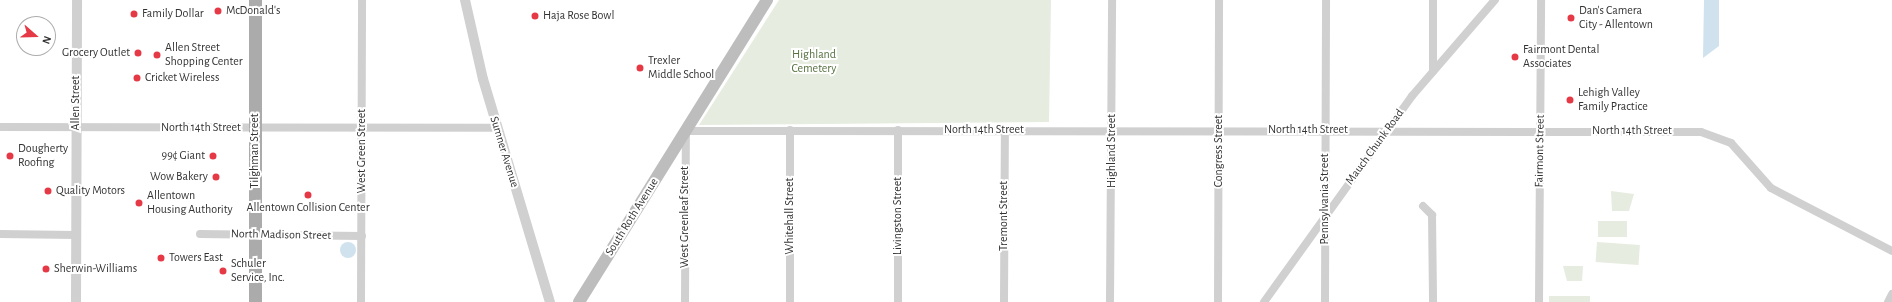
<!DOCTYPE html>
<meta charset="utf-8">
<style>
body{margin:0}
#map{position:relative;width:1892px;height:302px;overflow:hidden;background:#fff;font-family:"Alegreya Sans",sans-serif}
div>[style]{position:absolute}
.green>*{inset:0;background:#e6ecdf;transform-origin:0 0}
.water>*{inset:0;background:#cfe2ee}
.round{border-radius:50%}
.minor>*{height:8px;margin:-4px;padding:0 4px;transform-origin:4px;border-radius:4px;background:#d0d0d0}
.tertiary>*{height:10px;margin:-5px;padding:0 5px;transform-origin:5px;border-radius:5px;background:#d0d0d0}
.secondary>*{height:12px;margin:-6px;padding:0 6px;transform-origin:6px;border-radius:6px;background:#bdbdbd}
.primary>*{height:13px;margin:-6.5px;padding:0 6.5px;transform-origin:6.5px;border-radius:6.5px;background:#ababab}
.dots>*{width:11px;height:11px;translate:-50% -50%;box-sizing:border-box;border:2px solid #fff;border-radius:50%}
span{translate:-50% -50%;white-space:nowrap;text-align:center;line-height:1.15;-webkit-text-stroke:4px #fff;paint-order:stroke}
.poi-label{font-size:12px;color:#333}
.left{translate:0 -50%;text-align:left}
.right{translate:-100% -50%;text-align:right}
.park-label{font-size:12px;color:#56703f}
.street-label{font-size:12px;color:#333}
.north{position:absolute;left:16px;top:16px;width:40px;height:40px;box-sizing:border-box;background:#fff;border:1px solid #adadad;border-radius:50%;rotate:110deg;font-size:11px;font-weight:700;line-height:16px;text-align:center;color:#333}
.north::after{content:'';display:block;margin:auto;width:14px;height:18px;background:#e63946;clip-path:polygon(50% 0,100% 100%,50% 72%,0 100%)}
</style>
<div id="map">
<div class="green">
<div style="clip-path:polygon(779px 0,1051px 0,1049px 122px,699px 125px)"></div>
<div style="clip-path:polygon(1611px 191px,1634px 194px,1629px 211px,1612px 211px)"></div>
<div style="left:1598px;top:221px;width:29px;height:16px"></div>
<div style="left:1597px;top:242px;width:43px;height:20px;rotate:4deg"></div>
<div style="clip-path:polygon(1563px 266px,1583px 266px,1582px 281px,1567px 281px)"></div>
<div style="left:1549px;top:296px;width:41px;height:6px"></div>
</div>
<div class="water">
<div style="clip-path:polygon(1704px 0,1719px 0,1719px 46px,1703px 58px)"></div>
<div class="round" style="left:340px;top:242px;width:16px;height:16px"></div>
</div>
<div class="minor">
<div style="left:1433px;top:71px;width:71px;rotate:-90deg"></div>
<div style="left:0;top:127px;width:497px;rotate:0.1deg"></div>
<div style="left:1423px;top:206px;width:13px;rotate:45deg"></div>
<div style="left:1432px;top:215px;width:87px;rotate:89.3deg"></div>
<div style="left:0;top:234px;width:76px;rotate:0.8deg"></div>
<div style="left:200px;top:234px;width:162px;rotate:0.7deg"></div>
<div style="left:361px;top:302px;width:302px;rotate:-89.8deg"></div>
<div style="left:685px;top:302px;width:171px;rotate:-89.7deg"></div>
<div style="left:686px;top:131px;width:1015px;rotate:0.06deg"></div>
<div style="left:1701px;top:132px;width:32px;rotate:20deg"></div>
<div style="left:1731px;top:143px;width:60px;rotate:48.4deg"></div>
<div style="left:1771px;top:188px;width:136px;rotate:27.5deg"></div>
<div style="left:790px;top:302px;width:172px;rotate:-90deg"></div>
<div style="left:898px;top:302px;width:172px;rotate:-90deg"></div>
<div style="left:1004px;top:302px;width:172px;rotate:-89.7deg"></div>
<div style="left:1110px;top:302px;width:302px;rotate:-89.6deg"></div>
<div style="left:1218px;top:302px;width:302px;rotate:-89.8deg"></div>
<div style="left:1264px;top:302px;width:254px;rotate:-54.3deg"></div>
<div style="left:1412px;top:96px;width:127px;rotate:-49.2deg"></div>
<div style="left:1325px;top:302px;width:302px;rotate:-89.8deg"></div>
<div style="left:1539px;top:302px;width:302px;rotate:-89.6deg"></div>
<div style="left:1888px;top:302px;width:9px;rotate:-63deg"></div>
</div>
<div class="tertiary">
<div style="left:465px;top:0;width:81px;rotate:77.2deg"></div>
<div style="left:483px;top:79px;width:233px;rotate:73.3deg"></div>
<div style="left:76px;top:302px;width:302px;rotate:-89.8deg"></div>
</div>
<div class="secondary">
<div style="left:579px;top:302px;width:356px;rotate:-58.1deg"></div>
</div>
<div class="primary">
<div style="left:255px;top:302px;width:302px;rotate:-90deg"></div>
</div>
<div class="dots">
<div style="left:218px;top:11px;background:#e63946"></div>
<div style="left:134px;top:14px;background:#e63946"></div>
<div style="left:535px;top:16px;background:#e63946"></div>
<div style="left:1571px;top:18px;background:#e63946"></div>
<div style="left:138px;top:53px;background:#e63946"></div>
<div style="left:157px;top:55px;background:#e63946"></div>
<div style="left:1515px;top:57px;background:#e63946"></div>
<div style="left:640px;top:68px;background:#e63946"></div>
<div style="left:137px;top:78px;background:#e63946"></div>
<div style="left:1570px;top:100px;background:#e63946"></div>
<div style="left:10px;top:156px;background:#e63946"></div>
<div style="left:213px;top:156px;background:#e63946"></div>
<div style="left:216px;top:177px;background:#e63946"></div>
<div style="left:48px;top:191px;background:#e63946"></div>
<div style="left:308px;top:195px;background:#e63946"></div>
<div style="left:139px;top:203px;background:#e63946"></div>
<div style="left:161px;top:258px;background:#e63946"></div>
<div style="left:46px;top:269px;background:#e63946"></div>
<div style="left:223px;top:271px;background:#e63946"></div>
</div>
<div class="poi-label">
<span class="left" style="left:226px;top:11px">McDonald's</span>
<span class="left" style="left:1579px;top:18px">Dan's Camera<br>City - Allentown</span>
<span class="left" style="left:142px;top:14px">Family Dollar</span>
<span class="left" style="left:543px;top:16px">Haja Rose Bowl</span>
<span class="left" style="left:165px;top:55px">Allen Street<br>Shopping Center</span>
<span class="left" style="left:1523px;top:57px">Fairmont Dental<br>Associates</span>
<span class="right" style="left:130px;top:53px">Grocery Outlet</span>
<span class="left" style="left:648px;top:68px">Trexler<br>Middle School</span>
<span class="left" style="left:145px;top:78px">Cricket Wireless</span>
<span class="left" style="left:1578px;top:100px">Lehigh Valley<br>Family Practice</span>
<span class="left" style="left:18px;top:156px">Dougherty<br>Roofing</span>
<span class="right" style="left:205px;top:156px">99¢ Giant</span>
<span class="right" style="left:208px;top:177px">Wow Bakery</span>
<span class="left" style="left:56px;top:191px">Quality Motors</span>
<span class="left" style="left:147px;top:203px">Allentown<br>Housing Authority</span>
<span style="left:308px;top:208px">Allentown Collision Center</span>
<span class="left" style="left:169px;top:258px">Towers East</span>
<span class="left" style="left:231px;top:271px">Schuler<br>Service, Inc.</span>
<span class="left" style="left:54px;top:269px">Sherwin-Williams</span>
</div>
<div class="park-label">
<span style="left:814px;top:62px">Highland<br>Cemetery</span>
</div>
<div class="street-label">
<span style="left:76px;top:103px;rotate:-90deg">Allen Street</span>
<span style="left:201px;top:128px">North 14th Street</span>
<span style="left:984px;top:130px">North 14th Street</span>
<span style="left:1308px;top:130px">North 14th Street</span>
<span style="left:1632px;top:131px">North 14th Street</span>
<span style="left:1375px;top:147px;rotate:-54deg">Mauch Chunk Road</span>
<span style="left:255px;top:151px;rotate:-90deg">Tilghman Street</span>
<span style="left:362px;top:151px;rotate:-90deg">West Green Street</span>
<span style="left:1112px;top:151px;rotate:-90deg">Highland Street</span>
<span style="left:1219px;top:151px;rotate:-90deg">Congress Street</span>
<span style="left:1540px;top:151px;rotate:-89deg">Fairmont Street</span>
<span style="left:504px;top:152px;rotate:73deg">Sumner Avenue</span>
<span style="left:1325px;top:199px;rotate:-90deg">Pennsylvania Street</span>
<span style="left:790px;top:216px;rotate:-90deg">Whitehall Street</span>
<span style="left:898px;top:216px;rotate:-90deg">Livingston Street</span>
<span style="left:1004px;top:216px;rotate:-90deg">Tremont Street</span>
<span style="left:632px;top:217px;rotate:-58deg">South Roth Avenue</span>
<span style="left:685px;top:217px;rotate:-90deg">West Greenleaf Street</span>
<span style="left:281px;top:235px;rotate:1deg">North Madison Street</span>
</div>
<div class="north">N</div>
</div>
